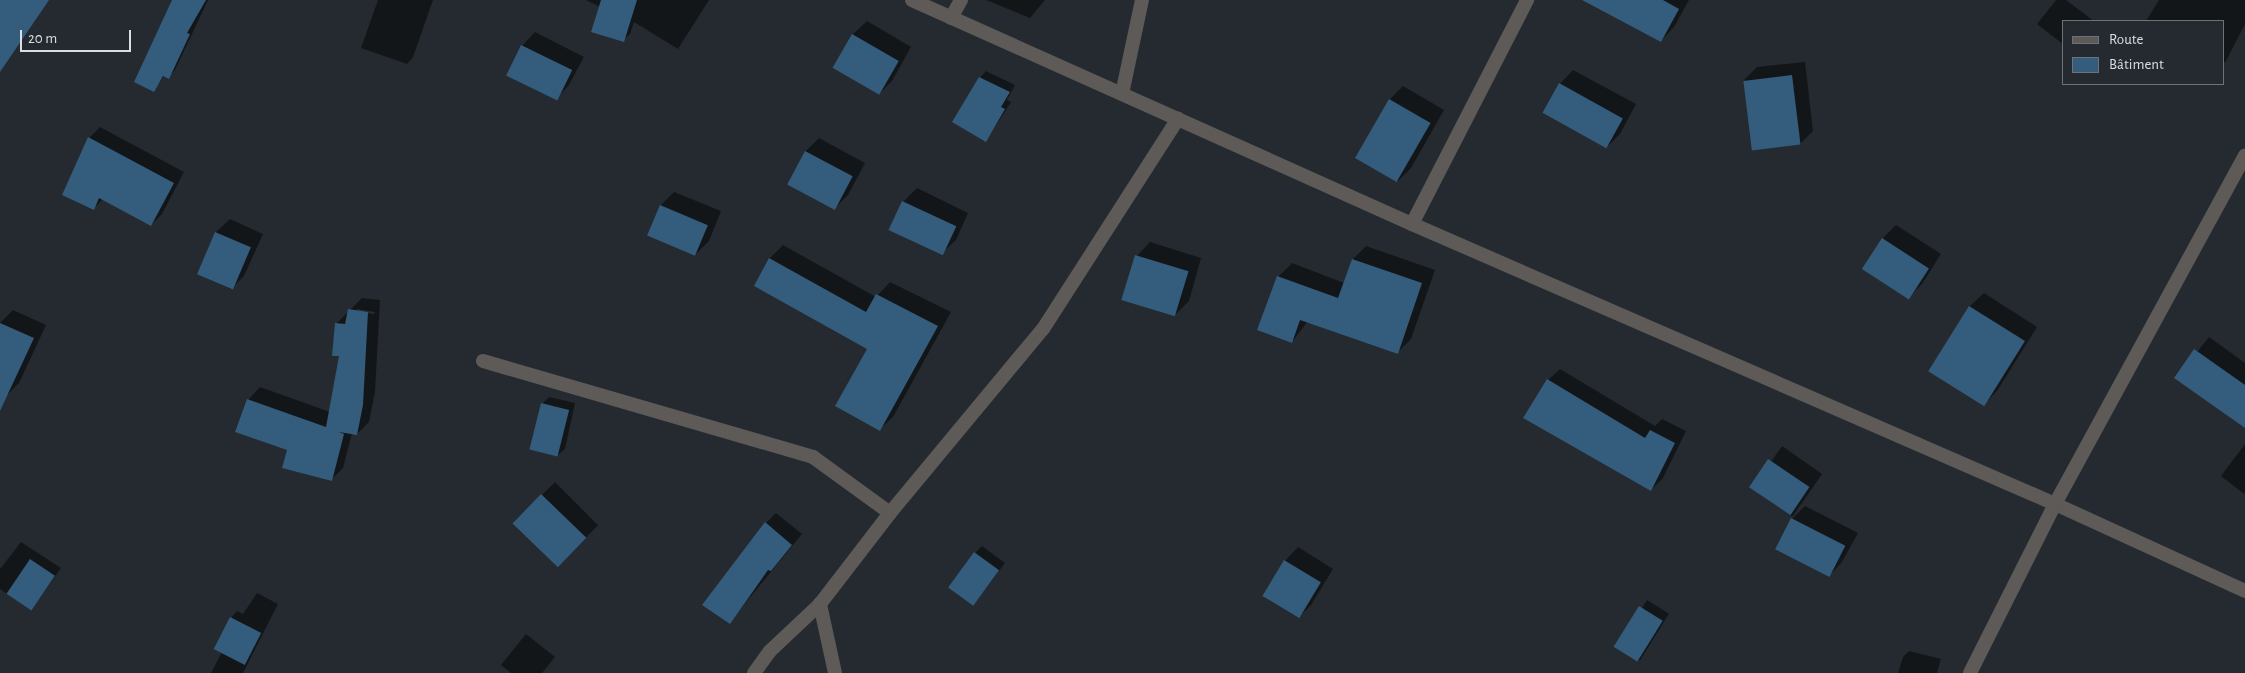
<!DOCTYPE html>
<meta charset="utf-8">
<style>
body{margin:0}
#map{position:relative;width:2245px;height:673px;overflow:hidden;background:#242a2f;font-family:"Alegreya Sans",sans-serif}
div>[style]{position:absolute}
.shadow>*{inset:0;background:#0007;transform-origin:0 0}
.building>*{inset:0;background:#345c7c;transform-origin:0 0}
.service>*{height:14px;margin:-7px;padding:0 7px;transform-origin:7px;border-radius:7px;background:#5d5a57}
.minor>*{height:14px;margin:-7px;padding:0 7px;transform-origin:7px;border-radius:7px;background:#5d5a57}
span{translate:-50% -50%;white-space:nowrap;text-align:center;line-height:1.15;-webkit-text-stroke:4.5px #242a2f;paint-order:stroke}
.legend{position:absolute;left:2062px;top:20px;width:162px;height:65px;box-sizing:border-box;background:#242a2f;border:1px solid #6d7277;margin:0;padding:6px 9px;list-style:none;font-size:15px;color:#dadee2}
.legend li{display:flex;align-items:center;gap:10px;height:25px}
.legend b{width:25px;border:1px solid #6d7277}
.scale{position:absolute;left:20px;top:30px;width:111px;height:22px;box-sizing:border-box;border:2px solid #dadee2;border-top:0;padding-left:6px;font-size:15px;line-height:18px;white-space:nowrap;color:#dadee2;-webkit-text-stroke:4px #242a2f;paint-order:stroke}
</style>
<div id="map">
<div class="shadow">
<div style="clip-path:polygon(175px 0,208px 0,175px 70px,168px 77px,165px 75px,153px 91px)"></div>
<div style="clip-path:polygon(378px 0,433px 0,413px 57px,407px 64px,361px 48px)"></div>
<div style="clip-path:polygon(586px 0,709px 0,678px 49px,634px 22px,630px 34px,623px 40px,600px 7px)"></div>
<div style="clip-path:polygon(986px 0,1045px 0,1030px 18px)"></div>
<div style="clip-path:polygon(1608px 0,1689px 0,1674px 27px,1661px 41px)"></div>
<div style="clip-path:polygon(2056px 0,2066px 0,2094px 21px,2064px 21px,2064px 45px,2037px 24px)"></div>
<div style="clip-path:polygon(2159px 0,2245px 0,2245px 24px,2226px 61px,2224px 63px,2224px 21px,2146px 21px)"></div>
<div style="clip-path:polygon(867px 21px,911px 47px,892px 81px,879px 94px,834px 67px,853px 34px)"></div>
<div style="clip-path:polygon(535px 32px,584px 57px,569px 85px,556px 99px,522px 46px)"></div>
<div style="clip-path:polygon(1805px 62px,1813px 131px,1800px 144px,1744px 80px,1757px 67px)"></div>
<div style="clip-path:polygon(1573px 70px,1636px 104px,1620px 134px,1607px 147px,1545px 113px,1560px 84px)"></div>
<div style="clip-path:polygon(986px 71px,1015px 85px,1007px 100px,1011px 102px,986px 141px,980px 78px)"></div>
<div style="clip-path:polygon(1403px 86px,1444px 110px,1411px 168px,1398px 181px,1357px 157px,1390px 99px)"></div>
<div style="clip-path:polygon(100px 127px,184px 172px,162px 214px,151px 225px,103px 199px,94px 208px,89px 138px)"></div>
<div style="clip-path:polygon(819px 138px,865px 163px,848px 195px,835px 208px,789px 184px,806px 151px)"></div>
<div style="clip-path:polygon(917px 188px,968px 213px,956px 240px,942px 253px,891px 229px,903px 202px)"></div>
<div style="clip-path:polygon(674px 192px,721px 211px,709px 241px,696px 254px,649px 235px,661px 205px)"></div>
<div style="clip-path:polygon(230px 219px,263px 234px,244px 276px,231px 289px,198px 274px,216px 232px)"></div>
<div style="clip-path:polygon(1896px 225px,1941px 254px,1922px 284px,1909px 297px,1864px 268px,1883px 238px)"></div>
<div style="clip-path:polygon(1150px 242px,1201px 258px,1189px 301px,1176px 314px,1137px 256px)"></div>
<div style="clip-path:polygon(783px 245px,876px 297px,890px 282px,951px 312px,893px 417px,879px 430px,869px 349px,755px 285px,770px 258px)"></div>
<div style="clip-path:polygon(1366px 246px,1435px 270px,1411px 339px,1397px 353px,1308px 321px,1292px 342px,1278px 277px,1292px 263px,1344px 283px,1353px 259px)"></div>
<div style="clip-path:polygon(1984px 293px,2037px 327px,1997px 391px,1983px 405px,1930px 371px,1970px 306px)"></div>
<div style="clip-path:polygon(evenodd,362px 298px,380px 300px,375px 392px,369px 422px,357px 434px,352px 433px,343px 468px,331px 480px,288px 449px,248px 400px,260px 387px,330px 412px,341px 355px,336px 324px,362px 298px,357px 309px,375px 312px,374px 314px,357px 312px,357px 309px)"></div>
<div style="clip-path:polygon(13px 310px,46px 325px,19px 383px,6px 396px,0 394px,0 323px)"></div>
<div style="clip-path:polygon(2209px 337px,2245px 363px,2245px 393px,2176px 378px)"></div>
<div style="clip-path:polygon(1560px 369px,1655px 426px,1662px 419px,1686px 431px,1663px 478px,1651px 490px,1548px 380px)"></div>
<div style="clip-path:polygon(549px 397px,575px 403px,565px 449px,558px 455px,542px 404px)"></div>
<div style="clip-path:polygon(2245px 444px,2245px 493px,2244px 494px,2221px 476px)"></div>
<div style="left:1782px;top:446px;width:49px;height:52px;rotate:35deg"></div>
<div style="left:555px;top:482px;width:61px;height:58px;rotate:45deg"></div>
<div style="clip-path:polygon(1805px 506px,1858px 533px,1842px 562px,1829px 576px,1792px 519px)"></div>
<div style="clip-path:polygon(776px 513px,802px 534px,729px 623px,766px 523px)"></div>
<div style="clip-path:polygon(21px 542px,61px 568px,31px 610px,0 589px,0 569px)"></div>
<div style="clip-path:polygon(982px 546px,1005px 563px,974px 604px,975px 553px)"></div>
<div style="clip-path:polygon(1298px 547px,1333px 569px,1311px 605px,1298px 618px,1263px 596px,1285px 561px)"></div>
<div style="clip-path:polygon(257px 593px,278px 604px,243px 673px,211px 673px,222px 652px,231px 618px,237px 611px,243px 614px)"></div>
<div style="left:1647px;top:600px;width:26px;height:55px;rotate:32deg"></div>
<div style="clip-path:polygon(526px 634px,555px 657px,542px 673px,511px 673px,501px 665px)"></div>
<div style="clip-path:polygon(1909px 651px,1941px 659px,1937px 673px,1898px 673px,1903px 657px)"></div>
</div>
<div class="building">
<div style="clip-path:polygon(0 0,49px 0,0 72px)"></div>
<div style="clip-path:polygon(172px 0,206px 0,187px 33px,190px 34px,169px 79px,163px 76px,154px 92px,134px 82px)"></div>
<div style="clip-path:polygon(601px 0,637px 0,624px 42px,591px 32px)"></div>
<div style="clip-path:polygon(1582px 0,1663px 0,1679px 9px,1661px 42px)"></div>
<div style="left:852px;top:34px;width:54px;height:39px;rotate:30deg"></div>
<div style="left:521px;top:45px;width:57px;height:34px;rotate:26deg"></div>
<div style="left:1792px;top:75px;width:70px;height:49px;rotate:83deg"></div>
<div style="clip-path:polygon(979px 77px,1010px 92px,1001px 107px,1005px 109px,986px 142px,952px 122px)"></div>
<div style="left:1559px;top:83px;width:73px;height:34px;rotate:29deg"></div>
<div style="left:1389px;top:99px;width:48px;height:68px;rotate:30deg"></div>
<div style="clip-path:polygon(88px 137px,174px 183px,151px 226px,99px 198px,94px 210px,62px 195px)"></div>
<div style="left:805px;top:151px;width:54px;height:38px;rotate:28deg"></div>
<div style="left:902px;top:201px;width:60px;height:32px;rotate:25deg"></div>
<div style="left:660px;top:205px;width:52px;height:33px;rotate:23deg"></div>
<div style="left:215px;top:232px;width:39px;height:46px;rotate:23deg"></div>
<div style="left:1882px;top:238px;width:56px;height:37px;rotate:33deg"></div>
<div style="left:1135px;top:255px;width:56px;height:47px;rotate:17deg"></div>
<div style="clip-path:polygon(769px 258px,866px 312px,876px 294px,938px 326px,880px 431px,835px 406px,867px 349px,754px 286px)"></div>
<div style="clip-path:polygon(1352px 259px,1422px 283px,1398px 354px,1300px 320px,1292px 343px,1257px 330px,1277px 276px,1338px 298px)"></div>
<div style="left:1969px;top:306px;width:66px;height:77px;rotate:32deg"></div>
<div style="clip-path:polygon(348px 309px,368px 312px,363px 405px,357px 435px,339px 432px,344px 434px,332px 481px,282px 468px,287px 450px,235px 432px,247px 399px,326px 427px,339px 356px,332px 356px,335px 323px,345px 324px)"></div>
<div style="clip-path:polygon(0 323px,34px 338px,0 411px)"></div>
<div style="clip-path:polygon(2194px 349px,2245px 385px,2245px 428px,2174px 378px)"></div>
<div style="clip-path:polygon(1547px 379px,1645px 438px,1650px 430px,1675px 443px,1651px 491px,1523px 418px)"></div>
<div style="left:541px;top:403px;width:29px;height:48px;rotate:14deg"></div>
<div style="left:1768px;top:459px;width:50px;height:34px;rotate:34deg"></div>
<div style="left:541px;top:494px;width:63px;height:41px;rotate:44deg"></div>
<div style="left:1791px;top:518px;width:61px;height:35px;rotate:27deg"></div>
<div style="clip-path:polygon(765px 522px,792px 545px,771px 571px,768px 570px,730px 624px,702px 605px)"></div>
<div style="left:974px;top:552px;width:31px;height:44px;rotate:36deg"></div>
<div style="left:30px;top:559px;width:30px;height:42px;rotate:34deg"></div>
<div style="left:1284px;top:560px;width:43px;height:42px;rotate:31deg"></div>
<div style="left:1639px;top:606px;width:28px;height:48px;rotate:32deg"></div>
<div style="left:230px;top:617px;width:35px;height:36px;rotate:27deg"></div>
</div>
<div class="service">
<div style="left:483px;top:361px;width:344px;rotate:16.2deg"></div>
<div style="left:813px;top:457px;width:95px;rotate:36deg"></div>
</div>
<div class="minor">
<div style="left:912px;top:0;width:548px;rotate:24.13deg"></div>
<div style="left:1412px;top:224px;width:701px;rotate:23.53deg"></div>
<div style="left:2055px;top:504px;width:209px;rotate:24.6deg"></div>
<div style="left:951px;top:18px;width:21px;rotate:-61deg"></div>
<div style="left:1122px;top:94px;width:96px;rotate:-78deg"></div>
<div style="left:1412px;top:224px;width:252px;rotate:-62.8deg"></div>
<div style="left:754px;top:673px;width:27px;rotate:-54deg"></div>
<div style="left:770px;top:651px;width:69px;rotate:-43.2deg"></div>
<div style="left:835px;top:673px;width:71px;rotate:-102.3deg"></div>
<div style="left:820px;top:604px;width:115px;rotate:-52.4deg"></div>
<div style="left:890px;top:513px;width:239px;rotate:-50.3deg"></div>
<div style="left:1043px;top:329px;width:250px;rotate:-57.3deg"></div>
<div style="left:1970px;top:673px;width:189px;rotate:-63.3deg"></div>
<div style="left:2055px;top:504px;width:397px;rotate:-61.4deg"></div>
</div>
<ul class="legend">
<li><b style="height:6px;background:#5d5a57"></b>Route</li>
<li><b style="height:14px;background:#345c7c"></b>Bâtiment</li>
</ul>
<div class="scale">20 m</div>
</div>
